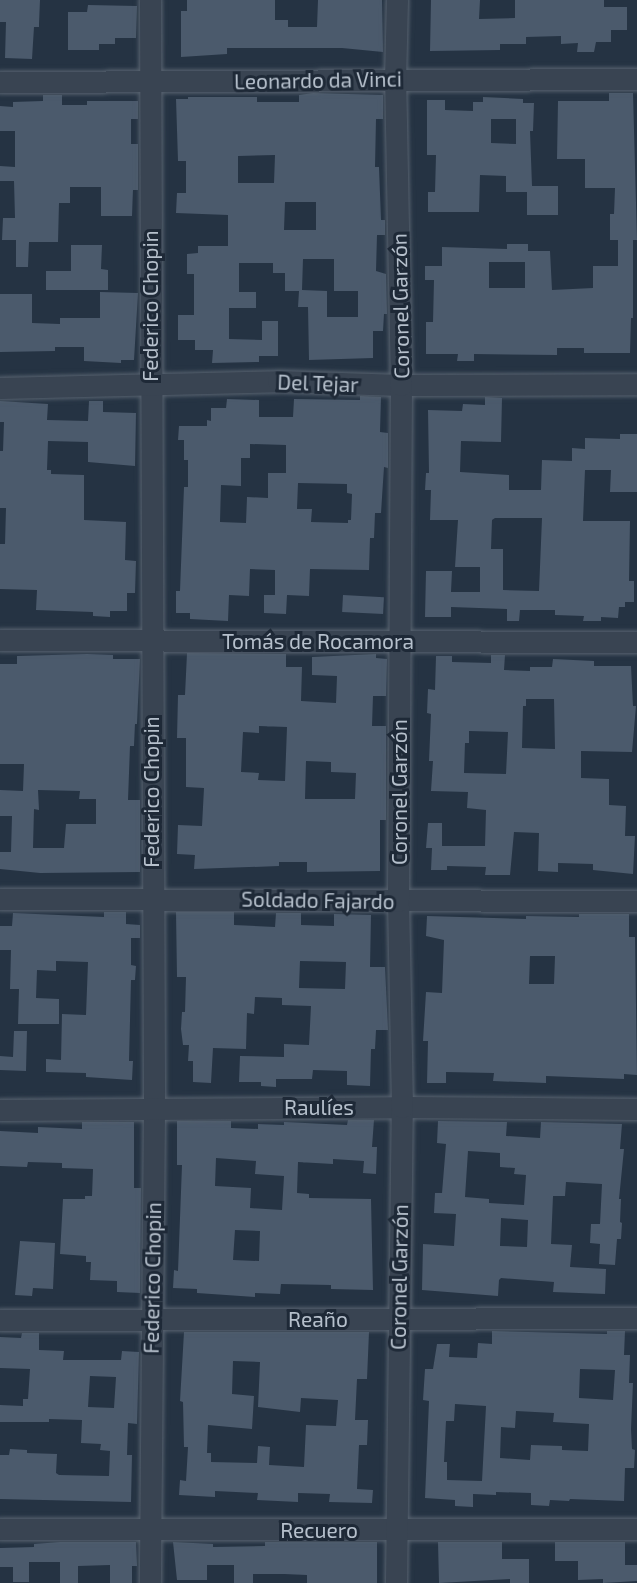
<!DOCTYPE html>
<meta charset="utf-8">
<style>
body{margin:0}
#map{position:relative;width:637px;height:1583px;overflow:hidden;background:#253343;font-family:"Exo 2",sans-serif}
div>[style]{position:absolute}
.building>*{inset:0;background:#4b5a6c;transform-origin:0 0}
.roads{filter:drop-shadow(0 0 2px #57626f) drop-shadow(0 0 2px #57626f)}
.minor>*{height:21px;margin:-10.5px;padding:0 10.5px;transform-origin:10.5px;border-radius:10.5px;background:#394452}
span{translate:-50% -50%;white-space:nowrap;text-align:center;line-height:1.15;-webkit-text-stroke:6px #1e2937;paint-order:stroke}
.street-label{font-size:21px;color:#b6c0cc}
</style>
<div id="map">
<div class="building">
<div style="clip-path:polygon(0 0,40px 0,39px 24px,39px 27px,34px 27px,32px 59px,5px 58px,6px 22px,0 22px)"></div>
<div style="clip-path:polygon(187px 0,275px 0,275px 20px,288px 20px,288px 27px,317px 27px,318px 0,382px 0,383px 52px,342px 48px,227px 48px,227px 54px,181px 57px,181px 11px,187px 11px)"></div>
<div style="clip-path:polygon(431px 0,480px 0,479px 19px,515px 18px,515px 0,604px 0,604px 7px,627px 7px,627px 30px,611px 30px,611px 42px,596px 42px,594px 52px,577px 52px,578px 43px,561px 44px,561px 36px,526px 37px,526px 44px,500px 44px,500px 50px,430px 51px)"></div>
<div style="clip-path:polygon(88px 5px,137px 6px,136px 38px,115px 38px,115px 44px,99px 44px,99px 50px,68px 50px,68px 12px,87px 12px)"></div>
<div style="clip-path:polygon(evenodd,313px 93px,383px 95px,383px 119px,376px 119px,375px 167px,379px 167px,381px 220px,385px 220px,385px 235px,377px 235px,376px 271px,386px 274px,387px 314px,384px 314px,383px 331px,373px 331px,373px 358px,309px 360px,308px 307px,298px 307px,299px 291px,285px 291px,285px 273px,273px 273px,273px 263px,239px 263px,239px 292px,256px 292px,256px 308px,229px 308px,229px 339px,262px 340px,262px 321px,278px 321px,278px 356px,259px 356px,259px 362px,212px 363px,213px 350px,195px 350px,195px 340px,178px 340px,178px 315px,194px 315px,194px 274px,187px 274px,187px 254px,198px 253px,198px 246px,228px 246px,228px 215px,176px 213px,177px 193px,186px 193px,186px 161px,178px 161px,176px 99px,188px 99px,188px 97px,257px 97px,257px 102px,299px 102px,299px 95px,313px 93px,275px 155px,274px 183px,238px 183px,238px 156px,275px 155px,313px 93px,285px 202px,316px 202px,316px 230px,284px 230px,285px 202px,313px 93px,303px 259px,334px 259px,334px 291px,358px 291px,358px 317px,327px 317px,327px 291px,302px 290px,303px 259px)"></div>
<div style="clip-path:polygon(evenodd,609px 93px,633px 93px,637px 240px,633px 240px,633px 318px,631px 318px,630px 353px,584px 353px,584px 348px,557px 348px,557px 355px,474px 354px,474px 361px,457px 361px,458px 354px,426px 354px,426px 322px,433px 322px,434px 280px,425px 280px,425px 266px,442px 266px,442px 247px,507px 249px,507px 244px,528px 244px,528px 251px,550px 251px,552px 290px,593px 288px,593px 266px,618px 266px,618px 240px,610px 240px,610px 214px,614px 214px,615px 188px,585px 188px,585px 159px,557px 159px,558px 101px,609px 101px,609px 93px,489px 262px,525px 262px,525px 288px,489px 288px,489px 262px)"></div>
<div style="clip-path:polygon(43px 95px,62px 95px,62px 105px,87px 105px,87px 101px,138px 101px,138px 119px,131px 119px,131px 144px,138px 144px,138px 190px,133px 190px,132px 216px,101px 216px,101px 187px,70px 187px,70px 203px,59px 203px,58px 242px,29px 242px,28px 267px,16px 267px,16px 240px,2px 240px,3px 218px,15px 218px,14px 181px,0 181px,0 166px,15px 167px,15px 131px,0 131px,0 106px,13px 107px,13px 102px,43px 101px)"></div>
<div style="clip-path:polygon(evenodd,483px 97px,523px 99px,523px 103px,534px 103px,533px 131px,530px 131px,532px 186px,558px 186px,558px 215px,527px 215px,527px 192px,506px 192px,506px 176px,480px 175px,479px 212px,428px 212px,428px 192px,435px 192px,436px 155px,427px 155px,427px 100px,445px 100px,445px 110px,473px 111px,473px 102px,483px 102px,483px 97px,491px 119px,516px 119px,516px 144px,491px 143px,491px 119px)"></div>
<div style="clip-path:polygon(71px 245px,102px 245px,101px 269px,108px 270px,108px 290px,46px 290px,46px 271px,71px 271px)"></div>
<div style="clip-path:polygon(100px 292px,138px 293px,134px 360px,121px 360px,121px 363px,84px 361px,84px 347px,55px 347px,55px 351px,0 352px,0 294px,32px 294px,32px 323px,60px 324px,60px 318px,100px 318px)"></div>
<div style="clip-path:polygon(evenodd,360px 396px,381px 397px,380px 432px,388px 433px,388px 468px,384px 467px,381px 513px,375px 513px,374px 538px,370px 538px,369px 570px,310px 569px,309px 596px,287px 595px,286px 614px,264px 613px,264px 595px,275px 595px,275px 570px,250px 569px,249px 596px,229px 595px,228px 621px,190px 619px,190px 613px,176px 613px,176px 591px,180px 591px,184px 487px,188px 487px,188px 460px,184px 460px,184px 440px,178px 440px,179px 426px,207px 426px,207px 420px,211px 421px,211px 408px,226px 408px,227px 399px,259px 400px,259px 417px,293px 417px,294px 399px,360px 400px,360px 396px,250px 444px,286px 445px,286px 473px,268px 473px,268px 498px,247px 497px,246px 523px,220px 522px,221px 485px,241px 486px,241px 458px,250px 458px,250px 444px,360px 396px,298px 483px,347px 484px,347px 493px,352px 494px,351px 520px,348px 520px,348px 523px,311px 522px,312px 509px,297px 509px,298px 483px)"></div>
<div style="clip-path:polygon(evenodd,485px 397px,502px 398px,501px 442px,461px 441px,460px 472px,509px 475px,509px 490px,541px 490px,542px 460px,572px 461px,572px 448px,585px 449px,585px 438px,620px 439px,620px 434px,637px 434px,637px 492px,610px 492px,611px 470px,585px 470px,583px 521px,630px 521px,629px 581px,634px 581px,634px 602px,625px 602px,625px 607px,619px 607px,618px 618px,601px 617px,601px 621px,583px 621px,584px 616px,555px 615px,555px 610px,520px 610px,519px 621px,507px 621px,507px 609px,451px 607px,451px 617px,425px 617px,426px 571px,452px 571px,451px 592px,480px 592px,480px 567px,455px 567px,458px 520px,430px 520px,431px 490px,425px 490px,426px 473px,429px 473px,428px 410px,462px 411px,463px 404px,485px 405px,485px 397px,495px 518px,542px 518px,539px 591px,503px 590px,503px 549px,491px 549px,492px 520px,495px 518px)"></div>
<div style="clip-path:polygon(0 401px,48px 404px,47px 420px,88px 421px,89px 401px,103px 401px,103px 412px,136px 413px,135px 466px,88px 462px,88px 442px,48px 441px,47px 470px,51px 470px,51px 474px,84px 475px,84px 520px,126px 522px,125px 560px,136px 561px,135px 593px,127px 593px,127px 611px,110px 611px,110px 617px,93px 616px,93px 612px,36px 610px,37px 590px,0 589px,0 544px,5px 544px,6px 508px,0 508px,0 451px,3px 451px,4px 422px,0 422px)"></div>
<div style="left:343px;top:595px;width:41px;height:17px;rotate:3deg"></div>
<div style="clip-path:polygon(evenodd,187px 653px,286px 654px,286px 667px,302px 667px,301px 701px,336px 703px,337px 676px,312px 675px,312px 657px,376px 654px,376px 658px,387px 659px,386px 696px,373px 696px,372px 726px,386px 726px,386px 820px,380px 820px,380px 871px,307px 872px,307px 862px,279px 862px,279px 866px,194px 869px,195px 855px,177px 854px,178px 825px,202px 826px,204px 788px,186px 787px,186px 738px,177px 738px,178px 695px,185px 695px,187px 653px,259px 726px,287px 727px,285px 781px,258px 780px,259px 773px,241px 772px,243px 732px,259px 733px,259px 726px,187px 653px,306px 761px,331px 762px,331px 772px,356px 773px,355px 799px,305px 799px,306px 761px)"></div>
<div style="clip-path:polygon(evenodd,87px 654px,113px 655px,113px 659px,140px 659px,137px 724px,135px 724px,134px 746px,130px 746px,128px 800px,140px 800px,140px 872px,40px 873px,0 869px,0 852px,11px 852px,12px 816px,0 816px,0 790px,23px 791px,24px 764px,0 764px,0 664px,17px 664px,17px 656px,87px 654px,38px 790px,80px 791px,79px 799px,96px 799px,96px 824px,66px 824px,64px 848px,33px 848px,34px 809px,39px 810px,38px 790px)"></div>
<div style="clip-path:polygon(evenodd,491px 655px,505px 655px,504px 670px,530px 671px,530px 667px,552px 667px,553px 659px,594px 661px,594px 666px,631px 666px,633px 706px,636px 706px,632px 752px,581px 751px,581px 778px,609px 779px,609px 805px,626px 806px,625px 836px,635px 836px,633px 874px,593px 870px,593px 864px,558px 863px,558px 872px,538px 871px,539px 833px,514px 832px,510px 875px,485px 875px,486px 867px,447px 866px,447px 870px,431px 870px,432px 848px,426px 848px,428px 823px,442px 823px,442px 846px,485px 846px,486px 810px,467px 808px,468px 792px,431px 791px,433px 761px,429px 761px,431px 714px,427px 713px,428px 689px,435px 690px,436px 656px,452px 656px,452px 662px,491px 663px,491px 655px,526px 699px,554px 699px,555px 749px,522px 748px,523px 706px,526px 706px,526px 699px,491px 655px,469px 731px,508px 732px,506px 774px,464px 773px,465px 743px,469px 743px,469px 731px)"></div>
<div style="clip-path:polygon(104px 912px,126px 912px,126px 924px,140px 925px,140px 938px,131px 938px,131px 965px,136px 966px,135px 980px,131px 980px,129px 1061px,133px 1061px,132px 1080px,86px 1077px,86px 1073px,46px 1072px,46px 1059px,61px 1060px,62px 1014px,86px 1015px,88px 962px,56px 961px,56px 971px,37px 970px,36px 998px,59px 999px,59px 1024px,18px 1024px,19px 989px,10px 989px,11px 950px,0 950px,0 926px,12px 926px,13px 913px,104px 917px)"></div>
<div style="clip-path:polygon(evenodd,176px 912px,234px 912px,234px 925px,275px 927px,276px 913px,301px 913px,301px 925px,334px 926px,334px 914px,371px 915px,370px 967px,385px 967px,388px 1030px,376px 1030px,375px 1049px,371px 1049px,370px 1086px,347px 1085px,347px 1071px,313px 1070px,312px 1079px,276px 1079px,276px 1087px,261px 1086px,261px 1082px,239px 1082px,240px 1056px,284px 1057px,284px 1044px,309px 1045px,311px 1006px,282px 1005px,282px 998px,255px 997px,254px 1014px,247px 1013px,246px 1049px,213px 1048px,211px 1083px,193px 1082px,193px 1061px,188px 1061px,189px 1045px,183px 1045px,181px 1029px,182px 1012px,185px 1012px,186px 977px,177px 977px,176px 912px,300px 961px,346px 962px,345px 989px,299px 988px,300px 961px)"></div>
<div style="clip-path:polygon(evenodd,579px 914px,629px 914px,629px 937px,635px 937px,637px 1075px,624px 1074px,624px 1079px,546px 1076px,546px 1083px,493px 1081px,494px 1073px,446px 1072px,446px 1083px,427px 1083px,428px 1041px,423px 1041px,426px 992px,442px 993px,444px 940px,426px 936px,427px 916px,526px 919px,526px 916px,579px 917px,579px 914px,530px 956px,555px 956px,554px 984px,529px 984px,530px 956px)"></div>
<div style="clip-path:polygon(14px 1031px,27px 1031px,26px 1071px,0 1070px,0 1056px,13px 1057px)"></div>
<div style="clip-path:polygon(evenodd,348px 1120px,374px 1120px,372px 1147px,377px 1147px,376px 1174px,363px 1173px,364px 1161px,333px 1159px,333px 1164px,298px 1162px,297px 1193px,309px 1194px,309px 1198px,371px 1199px,373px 1290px,331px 1289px,331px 1285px,281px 1284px,280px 1294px,255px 1293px,255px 1297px,197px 1293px,197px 1289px,173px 1288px,174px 1270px,178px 1271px,182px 1165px,177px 1165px,177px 1121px,231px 1121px,231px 1128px,258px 1129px,258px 1124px,284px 1125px,284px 1122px,347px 1125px,348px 1120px,216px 1158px,256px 1161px,255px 1174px,284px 1176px,282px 1210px,250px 1208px,251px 1188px,215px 1186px,216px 1158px,348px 1120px,235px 1230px,260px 1231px,259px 1261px,233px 1260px,235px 1230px)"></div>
<div style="clip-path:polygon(evenodd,438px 1121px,507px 1122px,506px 1136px,540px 1138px,541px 1122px,622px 1124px,620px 1149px,624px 1149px,619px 1199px,621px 1199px,620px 1222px,622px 1223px,621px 1239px,617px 1239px,615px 1265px,599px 1264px,600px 1244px,590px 1243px,591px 1224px,600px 1224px,602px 1184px,566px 1182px,565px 1196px,553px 1196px,551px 1244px,572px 1245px,570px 1267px,606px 1269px,605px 1294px,553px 1292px,554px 1282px,501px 1278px,499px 1280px,498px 1296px,422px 1290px,423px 1244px,454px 1246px,456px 1214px,434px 1213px,435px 1193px,442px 1193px,446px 1144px,437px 1143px,438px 1121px,468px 1151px,500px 1153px,500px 1167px,515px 1168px,514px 1174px,526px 1175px,524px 1205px,489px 1203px,489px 1199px,465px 1197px,468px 1151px,438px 1121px,501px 1218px,528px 1220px,527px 1247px,500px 1246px,501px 1218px)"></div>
<div style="clip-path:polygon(82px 1122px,134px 1122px,134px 1188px,141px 1188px,140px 1293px,117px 1292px,117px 1281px,90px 1280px,91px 1262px,86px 1262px,86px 1256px,60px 1254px,63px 1199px,85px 1199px,85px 1196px,92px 1196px,93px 1169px,62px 1168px,62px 1163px,28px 1162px,27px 1167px,0 1166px,0 1131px,38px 1133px,38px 1127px,82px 1129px)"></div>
<div style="clip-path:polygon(20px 1241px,55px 1243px,53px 1289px,33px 1288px,32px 1296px,15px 1295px)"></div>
<div style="clip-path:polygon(evenodd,492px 1331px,607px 1334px,607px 1331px,625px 1331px,624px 1355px,630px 1355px,629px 1383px,633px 1383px,631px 1429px,632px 1449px,635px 1450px,634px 1468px,625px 1468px,624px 1501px,570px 1499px,569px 1501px,550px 1500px,549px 1506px,531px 1505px,531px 1493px,496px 1492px,496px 1495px,473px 1494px,473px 1507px,455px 1506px,455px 1500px,425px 1498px,429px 1401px,423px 1400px,425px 1369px,433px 1369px,437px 1344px,450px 1344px,449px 1357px,477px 1358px,478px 1343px,492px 1344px,492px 1331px,580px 1369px,615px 1370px,613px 1400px,579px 1398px,580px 1369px,492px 1331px,455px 1404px,486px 1406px,482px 1481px,447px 1480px,447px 1462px,444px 1462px,446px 1421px,454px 1421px,455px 1404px,492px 1331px,516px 1411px,554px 1413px,553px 1422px,589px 1424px,588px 1451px,562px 1450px,562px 1446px,531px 1445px,530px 1460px,500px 1458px,501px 1427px,515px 1428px,516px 1411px)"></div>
<div style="clip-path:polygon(evenodd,184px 1332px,369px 1332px,367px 1379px,357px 1379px,355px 1420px,368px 1420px,367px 1445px,359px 1445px,357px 1489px,373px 1490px,372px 1503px,329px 1502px,330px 1494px,298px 1493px,298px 1502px,257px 1500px,258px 1493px,215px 1491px,215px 1497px,179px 1495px,180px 1480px,186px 1481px,188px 1447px,184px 1447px,183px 1402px,180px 1401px,184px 1332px,233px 1361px,260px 1362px,258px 1407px,300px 1412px,301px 1398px,338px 1400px,336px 1426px,306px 1425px,304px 1467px,269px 1465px,270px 1447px,258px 1446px,257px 1463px,211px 1462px,211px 1453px,207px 1453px,208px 1425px,252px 1429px,254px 1396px,232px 1394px,233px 1361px)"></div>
<div style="clip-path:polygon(evenodd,22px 1333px,39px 1333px,39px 1350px,64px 1351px,63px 1360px,121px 1360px,122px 1351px,139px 1352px,137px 1424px,128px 1423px,127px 1455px,132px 1455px,131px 1502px,0 1499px,0 1455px,9px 1455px,10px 1449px,27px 1450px,27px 1453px,57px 1454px,56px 1473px,59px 1475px,109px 1476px,110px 1451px,100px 1450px,101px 1444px,81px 1443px,82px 1420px,49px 1419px,49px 1422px,0 1422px,0 1405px,23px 1406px,23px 1399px,28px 1399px,30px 1369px,0 1368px,0 1337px,21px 1338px,22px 1333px,90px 1376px,116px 1377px,114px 1408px,88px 1407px,90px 1376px)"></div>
<div style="clip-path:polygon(60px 1542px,136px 1542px,137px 1566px,132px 1566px,132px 1583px,110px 1583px,110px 1565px,78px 1566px,78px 1583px,60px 1583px,60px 1562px,29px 1562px,29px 1582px,13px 1582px,13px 1567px,0 1567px,0 1548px,34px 1547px,34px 1544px)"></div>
<div style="clip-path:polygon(173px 1542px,213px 1544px,213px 1547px,265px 1546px,265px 1542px,377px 1542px,377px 1583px,307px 1583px,307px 1575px,284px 1574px,253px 1574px,253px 1583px,234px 1583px,234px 1565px,207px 1565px,207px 1580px,177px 1580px)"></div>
<div style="clip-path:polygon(438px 1542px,502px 1542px,502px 1559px,529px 1559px,529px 1583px,510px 1583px,510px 1579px,439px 1583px)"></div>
<div style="clip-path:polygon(555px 1542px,625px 1542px,625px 1565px,637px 1565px,637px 1581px,603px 1583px,603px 1579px,578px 1580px,578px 1561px,555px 1561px)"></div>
</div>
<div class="roads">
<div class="minor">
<div style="left:150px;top:0;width:1109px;rotate:89.79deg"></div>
<div style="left:154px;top:1109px;width:474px;rotate:90.5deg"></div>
<div style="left:0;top:82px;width:637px;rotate:-0.27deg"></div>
<div style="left:0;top:388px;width:278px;rotate:-1.4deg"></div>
<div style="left:278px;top:381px;width:123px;rotate:1.9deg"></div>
<div style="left:401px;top:385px;width:236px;rotate:-0.2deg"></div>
<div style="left:0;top:640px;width:637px;rotate:0.18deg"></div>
<div style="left:0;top:899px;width:637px;rotate:0.18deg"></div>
<div style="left:0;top:1110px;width:402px;rotate:-0.4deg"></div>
<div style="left:402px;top:1107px;width:235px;rotate:0.5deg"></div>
<div style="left:0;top:1320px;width:637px;rotate:-0.18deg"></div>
<div style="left:0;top:1529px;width:637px"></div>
<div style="left:396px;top:1583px;width:476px;rotate:-89.3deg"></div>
<div style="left:402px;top:1107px;width:206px;rotate:-91.1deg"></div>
<div style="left:398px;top:901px;width:516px;rotate:-89.67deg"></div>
<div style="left:401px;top:385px;width:305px;rotate:-91.1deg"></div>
<div style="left:395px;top:80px;width:80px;rotate:-88.6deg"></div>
</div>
</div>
<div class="street-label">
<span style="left:318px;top:80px;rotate:-1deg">Leonardo da Vinci</span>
<span style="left:150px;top:306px;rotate:-90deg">Federico Chopin</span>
<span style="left:400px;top:306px;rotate:-91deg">Coronel Garzón</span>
<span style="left:318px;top:383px;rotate:2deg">Del Tejar</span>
<span style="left:318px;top:641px">Tomás de Rocamora</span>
<span style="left:151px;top:792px;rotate:-90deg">Federico Chopin</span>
<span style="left:399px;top:792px;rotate:-90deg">Coronel Garzón</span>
<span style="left:318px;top:900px;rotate:1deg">Soldado Fajardo</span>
<span style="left:319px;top:1107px">Raulíes</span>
<span style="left:399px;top:1277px;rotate:-89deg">Coronel Garzón</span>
<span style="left:152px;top:1278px;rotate:-89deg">Federico Chopin</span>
<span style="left:318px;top:1319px">Reaño</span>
<span style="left:319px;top:1530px">Recuero</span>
</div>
</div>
